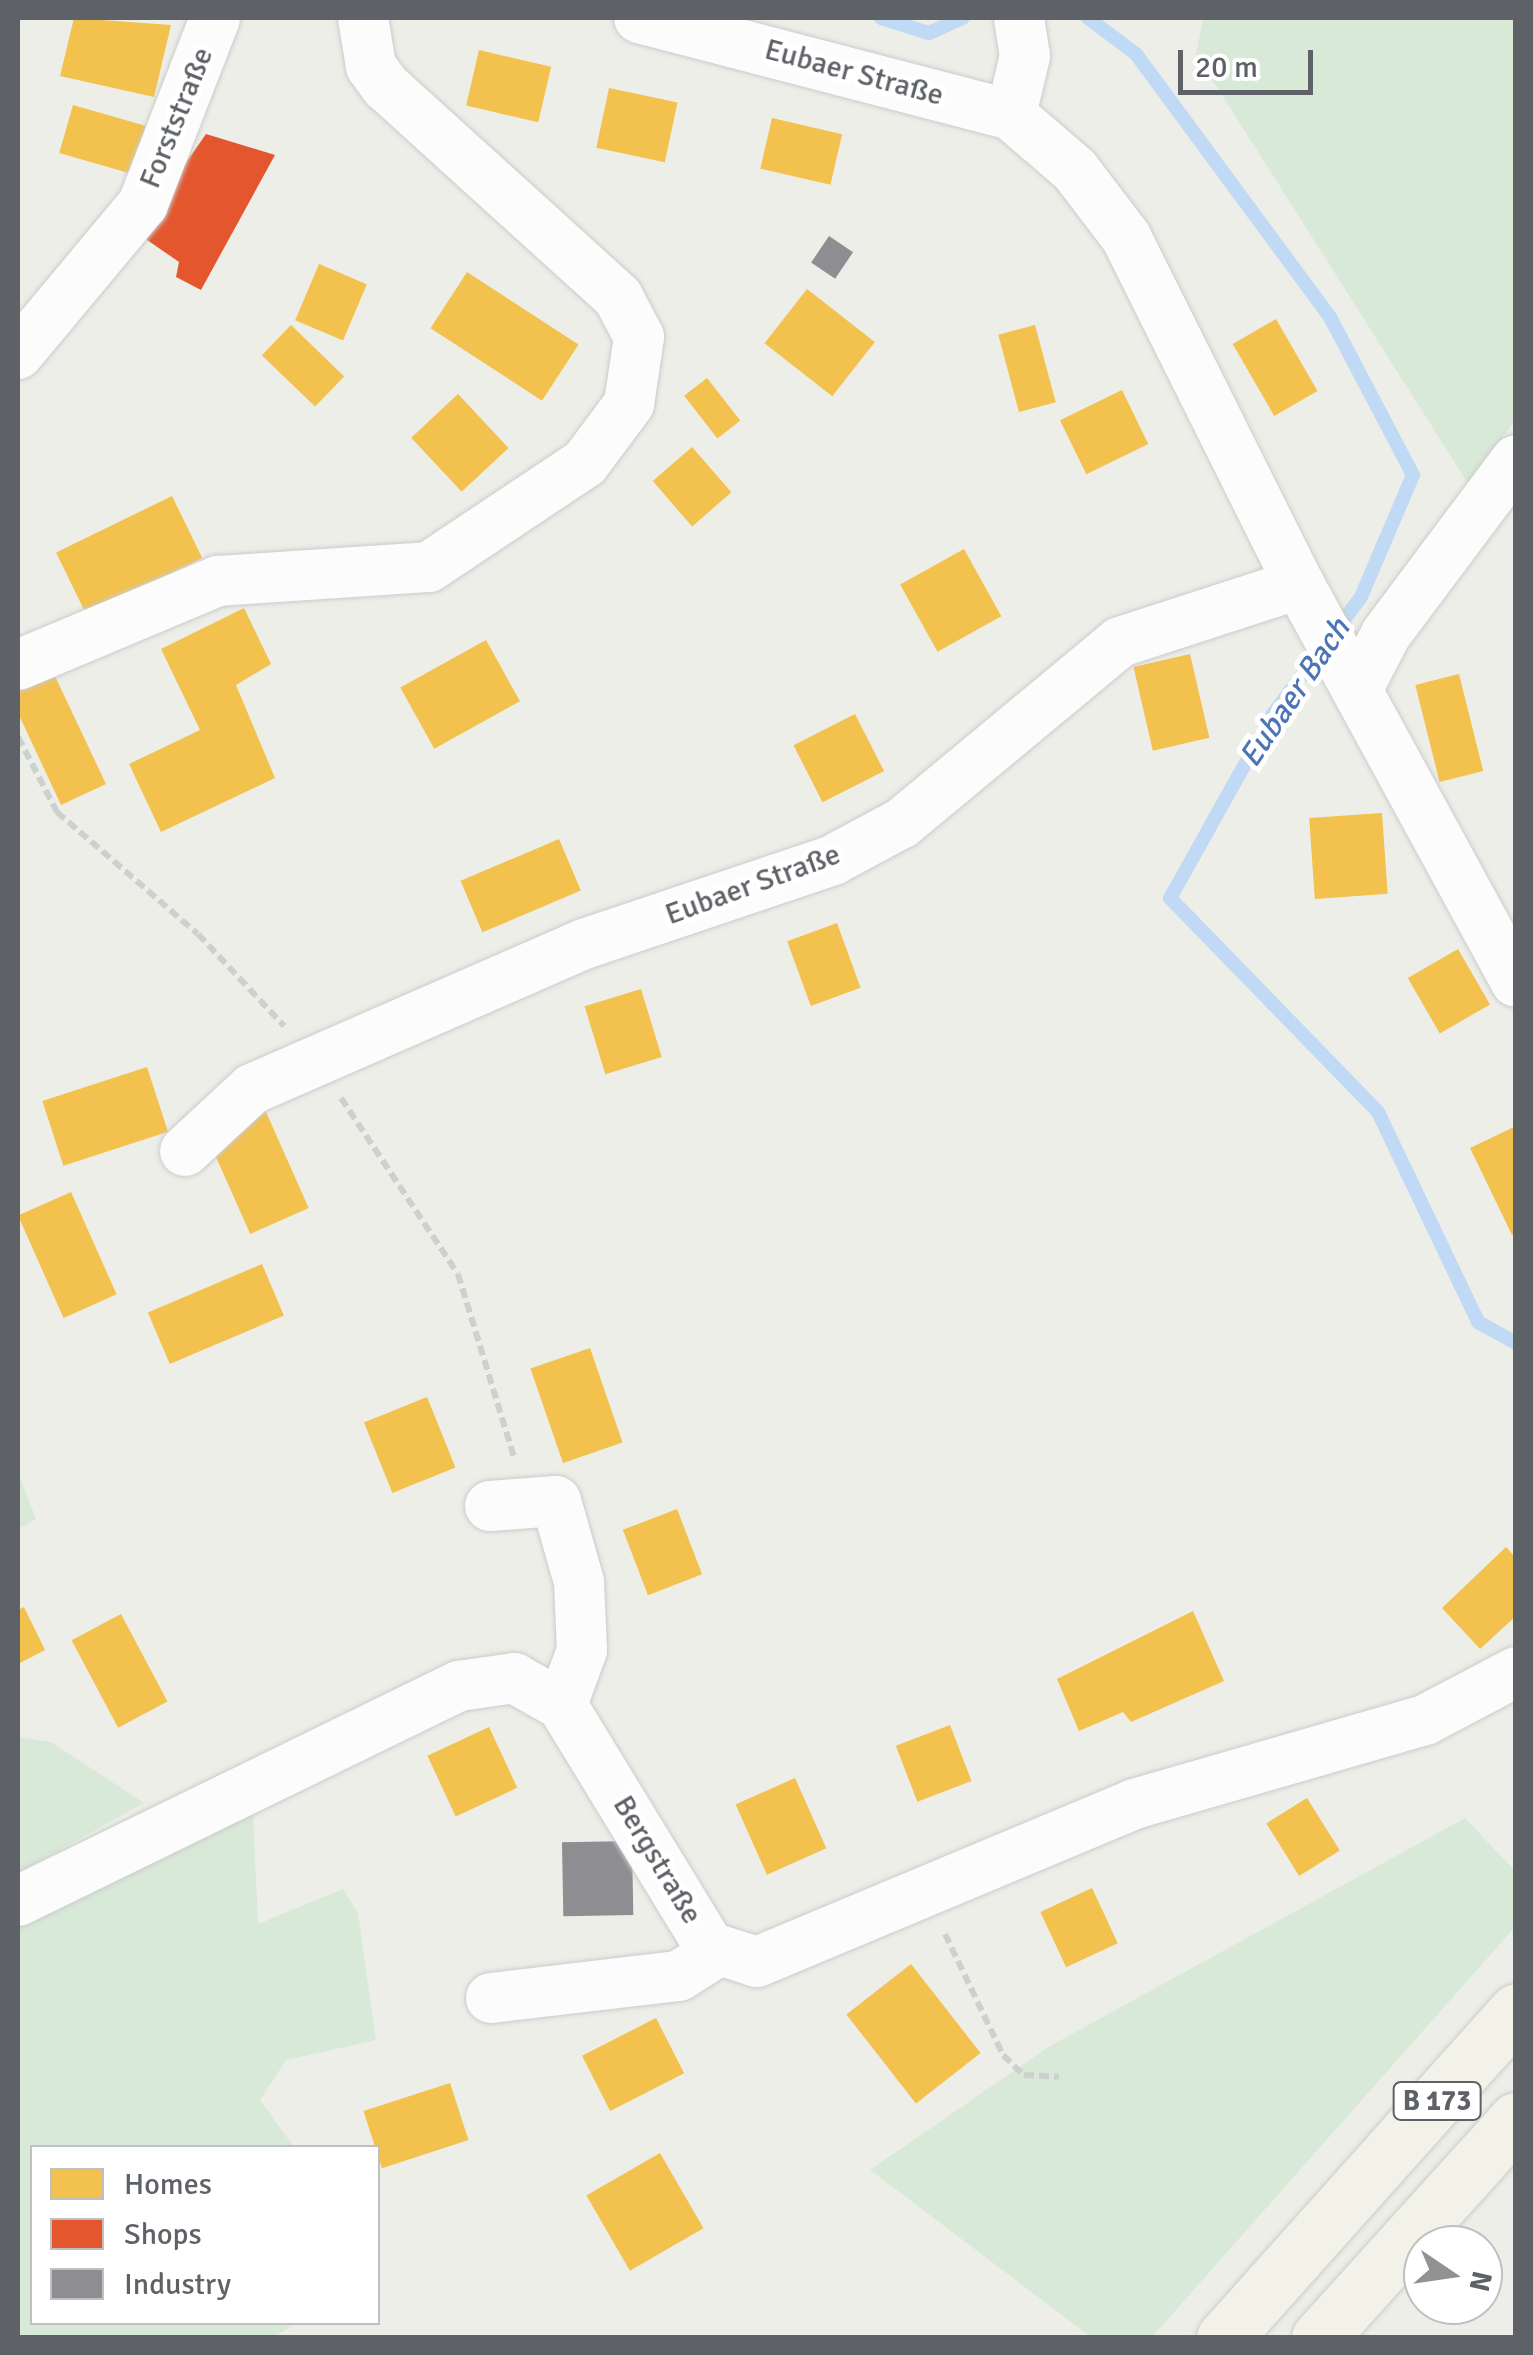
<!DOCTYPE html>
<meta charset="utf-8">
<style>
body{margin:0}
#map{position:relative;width:1533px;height:2355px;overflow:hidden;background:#eeeee9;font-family:Signika,sans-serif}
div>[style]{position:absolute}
.green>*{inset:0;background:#d8e9d7}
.homes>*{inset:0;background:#f2c14e;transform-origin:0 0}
.shops>*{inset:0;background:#e4572e}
.industry>*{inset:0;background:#8d8d92;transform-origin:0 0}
.stream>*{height:14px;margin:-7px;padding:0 7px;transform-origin:7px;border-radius:7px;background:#c0d9f5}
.path>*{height:6px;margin-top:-3px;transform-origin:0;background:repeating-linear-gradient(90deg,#ccd0ce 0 10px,transparent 0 15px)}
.roads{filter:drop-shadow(0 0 2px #cbcbcb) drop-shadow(0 0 2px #cbcbcb)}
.minor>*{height:50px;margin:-25px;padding:0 25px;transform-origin:25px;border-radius:25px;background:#fcfcfc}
.major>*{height:55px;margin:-27.5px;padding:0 27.5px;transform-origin:27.5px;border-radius:27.5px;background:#f3f2e9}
span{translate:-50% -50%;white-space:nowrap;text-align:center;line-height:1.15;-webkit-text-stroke:10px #fff;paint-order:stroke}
.shield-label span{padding:2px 8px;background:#fff;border:2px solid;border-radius:8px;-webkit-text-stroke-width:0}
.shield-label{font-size:28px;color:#5e6166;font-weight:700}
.street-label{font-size:30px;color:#5e6166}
.water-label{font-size:32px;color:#4d74b4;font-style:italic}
.frame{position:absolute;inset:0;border:20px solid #5e6166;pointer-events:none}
.legend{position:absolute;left:30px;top:2145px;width:350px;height:180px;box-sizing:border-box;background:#fff;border:2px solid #bfc0c2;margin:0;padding:12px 18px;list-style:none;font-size:30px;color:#5e6166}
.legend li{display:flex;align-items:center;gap:20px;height:50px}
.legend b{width:50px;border:2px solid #bfc0c2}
.north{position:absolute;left:1403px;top:2225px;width:100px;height:100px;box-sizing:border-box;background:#fff;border:2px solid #bfc0c2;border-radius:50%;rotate:103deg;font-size:28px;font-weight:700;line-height:40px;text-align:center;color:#5e6166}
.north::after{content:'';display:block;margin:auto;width:35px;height:45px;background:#909294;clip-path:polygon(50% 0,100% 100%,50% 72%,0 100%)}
.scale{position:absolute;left:1178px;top:50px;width:135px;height:45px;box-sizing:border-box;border:5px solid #5e6166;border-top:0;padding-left:12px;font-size:30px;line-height:35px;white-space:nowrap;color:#5e6166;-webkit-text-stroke:8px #fff;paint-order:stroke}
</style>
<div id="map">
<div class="green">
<div style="clip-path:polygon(1203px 18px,1515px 18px,1515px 420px,1469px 485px,1196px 54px)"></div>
<div style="clip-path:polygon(18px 1472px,36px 1519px,18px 1529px)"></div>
<div style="clip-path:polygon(18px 1737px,51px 1742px,144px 1803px,18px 1873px)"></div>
<div style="clip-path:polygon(253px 1813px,258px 1924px,343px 1889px,358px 1913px,376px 2040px,286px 2060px,260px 2100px,294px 2147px,32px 2148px,32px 2322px,297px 2323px,272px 2338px,18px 2338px,18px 1926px)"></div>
<div style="clip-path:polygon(1465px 1818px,1515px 1871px,1515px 1927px,1152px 2337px,1091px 2337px,870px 2170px,1050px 2046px)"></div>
</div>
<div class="homes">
<div style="clip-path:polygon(74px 18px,171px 25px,154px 97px,60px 76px)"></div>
<div style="left:479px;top:50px;width:74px;height:57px;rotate:13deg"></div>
<div style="left:609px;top:88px;width:70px;height:61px;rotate:12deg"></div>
<div style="left:73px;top:105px;width:77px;height:50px;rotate:16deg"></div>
<div style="left:772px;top:118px;width:72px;height:52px;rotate:13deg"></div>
<div style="left:319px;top:264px;width:52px;height:61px;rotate:23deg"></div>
<div style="left:467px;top:272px;width:133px;height:67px;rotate:33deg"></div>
<div style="left:807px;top:289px;width:86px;height:69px;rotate:38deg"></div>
<div style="left:1276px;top:319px;width:83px;height:50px;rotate:60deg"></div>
<div style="left:291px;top:325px;width:74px;height:42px;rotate:44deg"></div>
<div style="left:1035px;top:325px;width:80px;height:38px;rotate:75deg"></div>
<div style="left:707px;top:378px;width:54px;height:29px;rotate:52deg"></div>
<div style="left:1122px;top:390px;width:60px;height:69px;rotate:64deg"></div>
<div style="left:458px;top:394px;width:74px;height:64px;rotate:47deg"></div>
<div style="left:692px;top:447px;width:60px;height:52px;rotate:49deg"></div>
<div style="left:172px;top:496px;width:69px;height:129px;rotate:64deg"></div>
<div style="left:964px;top:549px;width:77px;height:73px;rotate:61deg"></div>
<div style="clip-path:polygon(244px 608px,271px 664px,236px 685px,275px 778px,161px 832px,129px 764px,200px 730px,161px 649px)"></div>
<div style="left:486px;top:640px;width:70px;height:98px;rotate:61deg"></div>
<div style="left:1190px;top:654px;width:86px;height:58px;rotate:77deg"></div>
<div style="clip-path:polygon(54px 674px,106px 784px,61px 805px,18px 713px,18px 691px)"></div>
<div style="left:1459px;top:674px;width:100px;height:45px;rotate:76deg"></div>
<div style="left:855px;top:714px;width:64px;height:69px;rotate:63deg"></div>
<div style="left:1382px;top:813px;width:81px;height:73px;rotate:86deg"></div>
<div style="left:559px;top:839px;width:56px;height:107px;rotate:67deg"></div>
<div style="left:837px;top:923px;width:69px;height:53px;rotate:70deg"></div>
<div style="left:1458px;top:949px;width:64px;height:58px;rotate:60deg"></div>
<div style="left:641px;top:989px;width:71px;height:59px;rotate:73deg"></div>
<div style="left:147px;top:1067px;width:68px;height:110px;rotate:72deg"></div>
<div style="left:266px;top:1112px;width:105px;height:64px;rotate:66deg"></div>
<div style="clip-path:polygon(1516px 1126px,1516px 1233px,1512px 1235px,1470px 1148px)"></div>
<div style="left:71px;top:1192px;width:112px;height:58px;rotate:66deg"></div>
<div style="left:262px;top:1264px;width:56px;height:124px;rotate:67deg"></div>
<div style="left:590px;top:1348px;width:100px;height:63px;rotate:71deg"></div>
<div style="left:427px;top:1397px;width:76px;height:68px;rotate:68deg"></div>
<div style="left:677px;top:1509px;width:70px;height:58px;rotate:69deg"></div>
<div style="clip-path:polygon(1506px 1547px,1516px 1558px,1516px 1616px,1480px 1649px,1442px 1608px)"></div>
<div style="clip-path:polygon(24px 1607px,45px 1650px,18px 1664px,18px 1610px)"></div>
<div style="clip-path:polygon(1193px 1611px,1224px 1681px,1131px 1722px,1123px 1712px,1079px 1731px,1057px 1679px)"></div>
<div style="left:121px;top:1614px;width:99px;height:56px;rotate:62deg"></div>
<div style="left:950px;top:1725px;width:60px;height:58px;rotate:69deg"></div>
<div style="left:489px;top:1727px;width:67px;height:68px;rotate:65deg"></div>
<div style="left:795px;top:1778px;width:77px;height:65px;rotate:66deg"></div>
<div style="left:1307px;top:1798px;width:62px;height:48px;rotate:58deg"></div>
<div style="left:1092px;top:1888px;width:61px;height:57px;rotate:65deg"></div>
<div style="left:911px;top:1964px;width:113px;height:82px;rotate:52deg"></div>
<div style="left:656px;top:2018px;width:62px;height:83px;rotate:63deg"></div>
<div style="left:450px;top:2083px;width:60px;height:91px;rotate:72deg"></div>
<div style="left:660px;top:2153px;width:87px;height:85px;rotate:60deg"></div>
</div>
<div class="shops">
<div style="clip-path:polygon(206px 134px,275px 155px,201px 290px,176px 277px,179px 262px,137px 233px)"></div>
</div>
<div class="industry">
<div style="left:829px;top:236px;width:29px;height:32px;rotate:34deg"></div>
<div style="left:632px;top:1841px;width:74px;height:70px;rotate:89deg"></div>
</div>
<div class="stream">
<div style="left:881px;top:18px;width:50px;rotate:17.4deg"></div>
<div style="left:929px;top:33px;width:37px;rotate:-24deg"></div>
<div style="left:1088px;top:18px;width:60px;rotate:36.9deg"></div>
<div style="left:1136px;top:54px;width:327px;rotate:53.6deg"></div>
<div style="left:1330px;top:317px;width:178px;rotate:62.3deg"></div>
<div style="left:1413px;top:475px;width:133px;rotate:113.1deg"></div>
<div style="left:1361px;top:597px;width:40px;rotate:127deg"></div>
<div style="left:1324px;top:646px;width:85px;rotate:126.9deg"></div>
<div style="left:1273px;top:714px;width:211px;rotate:119.2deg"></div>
<div style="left:1170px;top:898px;width:298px;rotate:45.8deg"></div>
<div style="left:1378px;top:1112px;width:233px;rotate:64.5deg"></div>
<div style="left:1478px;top:1322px;width:43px;rotate:28.9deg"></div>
</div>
<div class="path">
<div style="left:18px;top:737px;width:85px;rotate:62.5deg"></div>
<div style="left:57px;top:812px;width:186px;rotate:40.9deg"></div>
<div style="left:198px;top:934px;width:126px;rotate:46.9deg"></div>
<div style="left:341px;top:1098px;width:211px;rotate:56.4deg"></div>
<div style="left:458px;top:1274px;width:191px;rotate:73deg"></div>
<div style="left:945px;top:1934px;width:134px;rotate:64.4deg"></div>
<div style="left:1003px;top:2055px;width:29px;rotate:44deg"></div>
<div style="left:1024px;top:2075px;width:35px;rotate:3deg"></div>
</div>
<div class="roads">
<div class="minor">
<div style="left:639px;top:18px;width:384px;rotate:14.6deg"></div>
<div style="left:1011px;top:115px;width:84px;rotate:40.7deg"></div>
<div style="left:1075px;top:170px;width:84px;rotate:52.7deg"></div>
<div style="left:1126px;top:237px;width:388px;rotate:63.5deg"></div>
<div style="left:1299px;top:584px;width:453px;rotate:61.4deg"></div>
<div style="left:1011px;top:115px;width:61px;rotate:-76.7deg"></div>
<div style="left:1025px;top:56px;width:38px;rotate:-99deg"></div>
<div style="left:18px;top:354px;width:195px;rotate:-50.2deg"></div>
<div style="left:143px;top:204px;width:199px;rotate:-68.8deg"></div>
<div style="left:18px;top:665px;width:217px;rotate:-22.8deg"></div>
<div style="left:218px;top:581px;width:211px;rotate:-3.8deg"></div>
<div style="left:429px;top:567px;width:187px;rotate:-33.7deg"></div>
<div style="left:585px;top:463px;width:74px;rotate:-53.3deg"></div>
<div style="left:629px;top:404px;width:68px;rotate:-81.5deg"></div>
<div style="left:639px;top:337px;width:45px;rotate:-117.7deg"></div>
<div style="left:618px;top:297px;width:313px;rotate:-137.8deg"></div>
<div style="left:386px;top:87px;width:26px;rotate:-126deg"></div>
<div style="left:371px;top:66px;width:49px;rotate:-99.5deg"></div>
<div style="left:1357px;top:690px;width:63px;rotate:-62.6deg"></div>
<div style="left:1386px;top:634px;width:217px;rotate:-53.2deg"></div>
<div style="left:185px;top:1151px;width:91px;rotate:-42.8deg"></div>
<div style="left:252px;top:1089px;width:362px;rotate:-23.6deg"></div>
<div style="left:584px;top:944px;width:263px;rotate:-18.6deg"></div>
<div style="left:833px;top:860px;width:78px;rotate:-28.2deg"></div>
<div style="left:902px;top:823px;width:283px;rotate:-39.7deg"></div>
<div style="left:1120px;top:642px;width:188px;rotate:-18deg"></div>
<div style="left:490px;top:1506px;width:66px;rotate:-4.3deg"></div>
<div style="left:556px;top:1501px;width:84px;rotate:74.1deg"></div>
<div style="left:579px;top:1582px;width:68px;rotate:87.5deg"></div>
<div style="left:582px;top:1650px;width:59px;rotate:110deg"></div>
<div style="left:18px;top:1901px;width:491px;rotate:-26deg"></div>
<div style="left:459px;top:1686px;width:56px;rotate:-8.3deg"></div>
<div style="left:514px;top:1678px;width:55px;rotate:29.4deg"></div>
<div style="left:562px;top:1705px;width:284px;rotate:58.6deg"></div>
<div style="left:710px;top:1947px;width:49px;rotate:17.7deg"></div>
<div style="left:757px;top:1962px;width:409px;rotate:-22.7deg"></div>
<div style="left:1134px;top:1804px;width:303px;rotate:-16.1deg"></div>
<div style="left:1425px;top:1720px;width:103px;rotate:-27.8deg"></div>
<div style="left:491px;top:1998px;width:189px;rotate:-6.7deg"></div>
<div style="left:679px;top:1976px;width:46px;rotate:-32.7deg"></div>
</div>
<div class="major">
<div style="left:1224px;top:2338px;width:438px;rotate:-48.2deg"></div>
<div style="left:1319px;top:2338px;width:294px;rotate:-47.9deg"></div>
</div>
</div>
<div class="shield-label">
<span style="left:1437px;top:2101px">B 173</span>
</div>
<div class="street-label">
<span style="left:854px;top:73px;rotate:15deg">Eubaer Straße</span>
<span style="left:177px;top:118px;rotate:-68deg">Forststraße</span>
<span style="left:753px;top:885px;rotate:-20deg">Eubaer Straße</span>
<span style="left:657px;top:1860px;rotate:59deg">Bergstraße</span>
</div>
<div class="water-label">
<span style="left:1295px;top:693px;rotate:-56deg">Eubaer Bach</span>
</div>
<div class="frame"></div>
<ul class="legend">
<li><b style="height:28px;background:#f2c14e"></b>Homes</li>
<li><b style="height:28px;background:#e4572e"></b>Shops</li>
<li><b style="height:28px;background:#8d8d92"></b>Industry</li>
</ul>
<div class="north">N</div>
<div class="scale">20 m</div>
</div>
